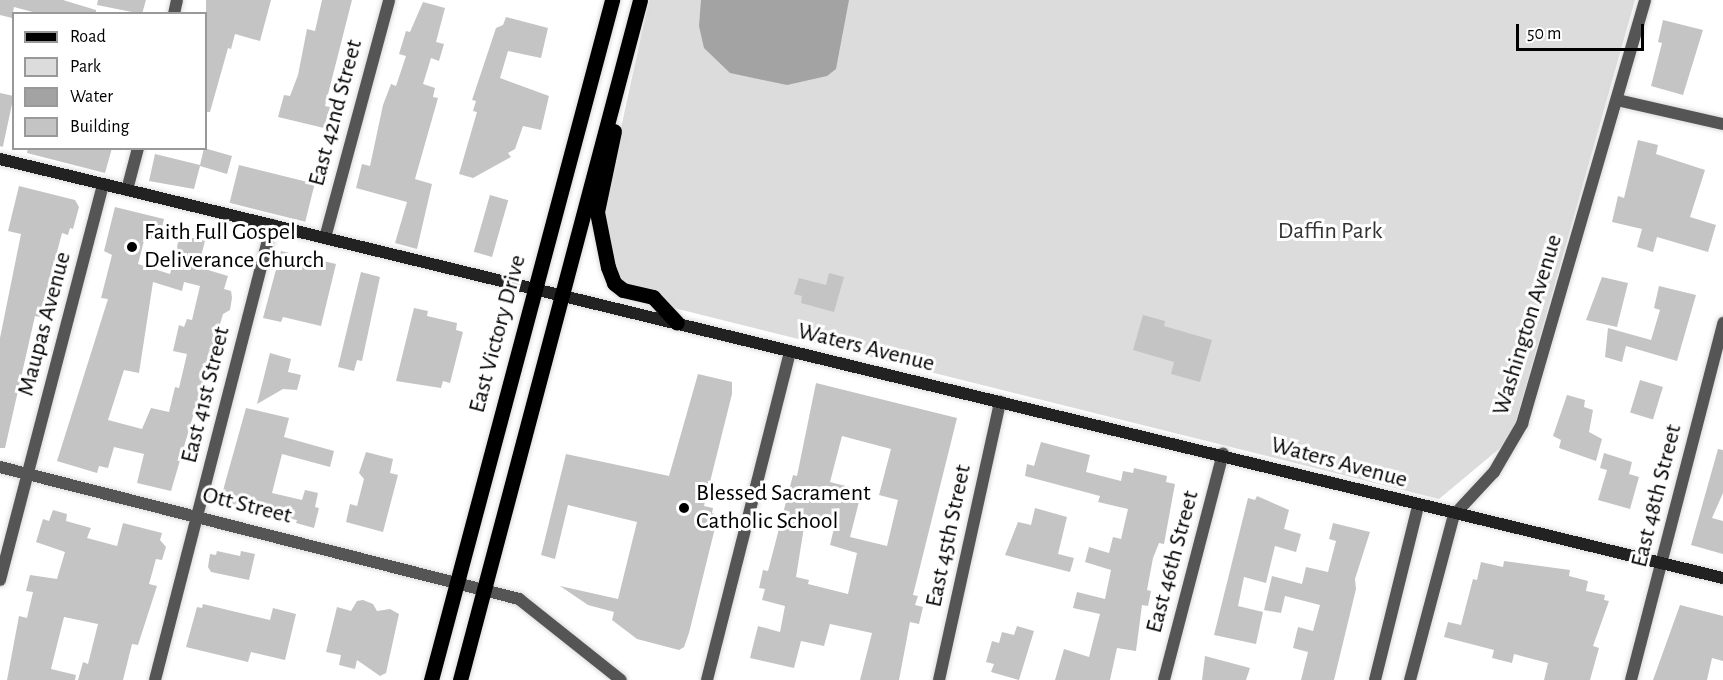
<!DOCTYPE html>
<style>
body{margin:0}
#map{position:relative;width:1723px;height:680px;overflow:hidden;background:#fff;font-family:"Alegreya Sans",sans-serif}
div>[style]{position:absolute}
.green>*{inset:0;background:#dcdcdc}
.water>*{inset:0;background:#a3a3a3}
.building>*{inset:0;background:#c4c4c4;transform-origin:0 0}
.roads{filter:drop-shadow(0 0 2px #dbdbdb) drop-shadow(0 0 2px #dbdbdb)}
.minor>*{height:12px;margin:-6px;padding:0 6px;transform-origin:6px;border-radius:6px;background:#555}
.secondary>*{height:12px;margin:-6px;padding:0 6px;transform-origin:6px;border-radius:6px;background:#222}
.primary>*{height:15px;margin:-7.5px;padding:0 7.5px;transform-origin:7.5px;border-radius:7.5px;background:#000}
.dots>*{width:16px;height:16px;translate:-50% -50%;box-sizing:border-box;border:3px solid #fff;border-radius:50%}
span{translate:-50% -50%;white-space:nowrap;text-align:center;line-height:1.15;-webkit-text-stroke:6px #fff;paint-order:stroke}
.street-label{font-size:24px;color:#000}
.park-label{font-size:24px;color:#333}
.poi-label{font-size:24px;color:#000}
.left{translate:0 -50%;text-align:left}
.legend{position:absolute;left:12px;top:12px;width:195px;height:138px;box-sizing:border-box;background:#fff;border:2px solid #999;margin:0;padding:8px 10px;list-style:none;font-size:18px;color:#000}
.legend li{display:flex;align-items:center;gap:12px;height:30px}
.legend b{width:30px;border:2px solid #999}
.scale{position:absolute;left:1516px;top:24px;width:128px;height:27px;box-sizing:border-box;border:3px solid #000;border-top:0;padding-left:8px;font-size:18px;line-height:21px;white-space:nowrap;color:#000;-webkit-text-stroke:4px #fff;paint-order:stroke}
</style>
<div id="map">
<div class="green">
<div style="clip-path:polygon(649px 0,1635px 0,1511px 439px,1439px 499px,674px 308px,652px 292px,626px 286px,618px 278px,603px 210px)"></div>
</div>
<div class="water">
<div style="clip-path:polygon(701px 0,849px 0,836px 69px,827px 76px,787px 85px,730px 73px,704px 48px,699px 26px)"></div>
</div>
<div class="building">
<div style="clip-path:polygon(0 0,63px 0,96px 10px,96px 14px,40px 14px,14px 7px,12px 18px,0 15px)"></div>
<div style="clip-path:polygon(98px 0,146px 0,142px 14px,97px 5px)"></div>
<div style="clip-path:polygon(206px 0,271px 0,260px 41px,235px 34px,231px 49px,228px 48px,210px 112px,206px 112px)"></div>
<div style="clip-path:polygon(322px 0,352px 0,325px 106px,330px 107px,324px 128px,278px 117px,284px 95px,290px 96px,298px 75px,307px 29px,315px 31px)"></div>
<div style="clip-path:polygon(423px 2px,445px 8px,436px 42px,444px 44px,439px 61px,431px 58px,423px 84px,435px 88px,433px 97px,438px 98px,415px 179px,432px 184px,417px 249px,395px 243px,407px 202px,356px 188px,362px 164px,370px 166px,383px 105px,391px 84px,396px 86px,406px 56px,399px 54px,406px 31px,410px 32px)"></div>
<div style="clip-path:polygon(506px 17px,548px 28px,541px 58px,508px 51px,500px 78px,549px 96px,541px 130px,523px 126px,515px 149px,508px 153px,511px 157px,473px 178px,459px 174px,477px 112px,473px 111px,476px 101px,472px 100px,496px 28px,503px 25px)"></div>
<div style="clip-path:polygon(1663px 20px,1703px 30px,1683px 95px,1651px 86px,1662px 43px,1658px 42px)"></div>
<div style="left:0;top:93px;width:14px;height:52px;rotate:12deg"></div>
<div style="clip-path:polygon(1638px 140px,1658px 145px,1656px 154px,1705px 170px,1690px 217px,1716px 225px,1708px 252px,1657px 237px,1653px 252px,1637px 247px,1642px 229px,1612px 222px,1618px 196px,1624px 198px)"></div>
<div style="clip-path:polygon(28px 148px,112px 148px,105px 173px,27px 153px)"></div>
<div style="clip-path:polygon(204px 148px,232px 156px,227px 174px,200px 166px,194px 189px,149px 181px,155px 154px,200px 165px)"></div>
<div style="left:239px;top:165px;width:78px;height:39px;rotate:14deg"></div>
<div style="clip-path:polygon(19px 186px,75px 200px,79px 207px,73px 229px,70px 228px,68px 235px,62px 233px,40px 317px,35px 316px,5px 448px,0 448px,0 338px,21px 234px,8px 231px)"></div>
<div style="left:490px;top:195px;width:19px;height:59px;rotate:16deg"></div>
<div style="clip-path:polygon(evenodd,115px 207px,164px 219px,159px 240px,145px 237px,138px 264px,170px 274px,180px 235px,205px 241px,198px 267px,228px 276px,224px 289px,231px 291px,232px 298px,230px 310px,223px 314px,171px 491px,137px 483px,144px 454px,114px 447px,108px 468px,99px 466px,97px 473px,57px 461px,108px 299px,101px 298px,112px 255px,104px 251px,115px 207px,153px 282px,182px 291px,184px 282px,200px 286px,192px 320px,187px 319px,184px 327px,179px 325px,173px 351px,187px 354px,179px 388px,175px 387px,169px 412px,151px 408px,142px 429px,108px 420px,124px 370px,139px 373px,153px 282px)"></div>
<div style="clip-path:polygon(281px 251px,336px 264px,321px 326px,283px 317px,281px 322px,263px 318px)"></div>
<div style="clip-path:polygon(361px 272px,380px 277px,362px 361px,357px 360px,354px 371px,338px 367px)"></div>
<div style="clip-path:polygon(829px 273px,844px 277px,834px 312px,801px 303px,802px 296px,794px 294px,799px 278px,826px 285px)"></div>
<div style="clip-path:polygon(1602px 277px,1628px 283px,1617px 327px,1586px 320px)"></div>
<div style="clip-path:polygon(1659px 286px,1696px 295px,1677px 361px,1626px 346px,1622px 362px,1605px 357px,1608px 328px,1651px 340px,1660px 310px,1654px 308px)"></div>
<div style="clip-path:polygon(414px 308px,428px 311px,427px 316px,457px 323px,456px 330px,463px 332px,450px 383px,443px 381px,441px 388px,396px 381px)"></div>
<div style="clip-path:polygon(1143px 315px,1165px 321px,1164px 326px,1212px 340px,1200px 382px,1171px 374px,1174px 362px,1133px 350px)"></div>
<div style="clip-path:polygon(270px 353px,291px 359px,288px 372px,301px 375px,297px 390px,283px 389px,257px 404px)"></div>
<div style="clip-path:polygon(698px 374px,732px 382px,732px 394px,704px 506px,713px 508px,712px 513px,717px 515px,715px 528px,689px 633px,684px 647px,679px 650px,637px 639px,612px 620px,614px 612px,588px 605px,560px 586px,618px 599px,637px 522px,568px 505px,555px 559px,541px 555px,566px 454px,669px 476px)"></div>
<div style="left:1640px;top:380px;width:24px;height:34px;rotate:17deg"></div>
<div style="clip-path:polygon(evenodd,816px 383px,957px 418px,913px 595px,918px 596px,915px 605px,923px 607px,919px 624px,910px 622px,899px 680px,860px 680px,872px 633px,830px 624px,824px 646px,801px 641px,794px 668px,750px 658px,758px 626px,780px 632px,785px 606px,762px 600px,765px 589px,759px 588px,763px 570px,768px 571px,793px 475px,797px 476px,816px 383px,842px 436px,891px 449px,879px 495px,898px 500px,887px 546px,850px 537px,862px 490px,830px 482px,842px 436px,816px 383px,805px 521px,834px 528px,830px 545px,857px 553px,848px 594px,808px 584px,809px 580px,796px 577px,805px 521px)"></div>
<div style="clip-path:polygon(1567px 395px,1585px 400px,1584px 407px,1593px 410px,1589px 432px,1602px 439px,1596px 461px,1559px 448px,1561px 440px,1553px 436px)"></div>
<div style="clip-path:polygon(246px 408px,289px 418px,284px 437px,334px 451px,330px 467px,282px 454px,272px 493px,302px 500px,305px 490px,318px 493px,315px 507px,319px 508px,314px 528px,296px 523px,297px 520px,226px 506px,228px 495px,222px 494px)"></div>
<div style="clip-path:polygon(1041px 442px,1090px 455px,1086px 472px,1121px 481px,1123px 471px,1133px 473px,1134px 468px,1167px 476px,1166px 482px,1175px 484px,1164px 544px,1159px 543px,1153px 558px,1147px 590px,1151px 591px,1148px 606px,1142px 605px,1136px 651px,1117px 648px,1110px 680px,1055px 680px,1064px 649px,1089px 657px,1100px 614px,1073px 608px,1077px 592px,1105px 599px,1111px 570px,1085px 562px,1089px 547px,1109px 553px,1113px 537px,1121px 539px,1128px 509px,1098px 502px,1100px 496px,1025px 476px,1027px 464px,1034px 466px)"></div>
<div style="clip-path:polygon(1718px 449px,1723px 450px,1723px 493px,1712px 518px,1723px 521px,1723px 554px,1691px 545px)"></div>
<div style="clip-path:polygon(366px 452px,393px 459px,390px 473px,398px 475px,383px 532px,346px 522px,350px 504px,357px 506px,364px 479px,359px 473px)"></div>
<div style="clip-path:polygon(1604px 453px,1632px 462px,1629px 474px,1639px 477px,1630px 509px,1598px 500px,1607px 470px,1600px 468px)"></div>
<div style="clip-path:polygon(1257px 496px,1289px 510px,1284px 529px,1301px 534px,1296px 552px,1275px 546px,1266px 583px,1244px 577px,1238px 606px,1263px 612px,1256px 644px,1214px 635px,1248px 498px,1255px 500px)"></div>
<div style="clip-path:polygon(1035px 508px,1067px 517px,1058px 554px,1074px 558px,1070px 572px,1005px 555px,1018px 522px,1031px 525px)"></div>
<div style="clip-path:polygon(53px 510px,67px 514px,66px 521px,91px 528px,87px 538px,117px 546px,123px 523px,162px 533px,160px 540px,166px 547px,162px 560px,156px 559px,149px 584px,157px 586px,138px 645px,132px 644px,123px 680px,78px 680px,83px 662px,88px 664px,98px 624px,64px 617px,51px 669px,76px 675px,75px 680px,7px 680px,19px 616px,27px 618px,33px 592px,26px 591px,30px 575px,57px 579px,65px 552px,36px 542px,43px 519px,49px 521px)"></div>
<div style="clip-path:polygon(1333px 523px,1370px 532px,1355px 579px,1356px 589px,1334px 680px,1301px 680px,1308px 652px,1293px 648px,1298px 627px,1313px 631px,1320px 605px,1285px 596px,1281px 613px,1264px 610px,1272px 576px,1302px 584px,1306px 567px,1328px 572px,1336px 541px,1329px 539px)"></div>
<div style="clip-path:polygon(217px 551px,240px 556px,241px 551px,255px 554px,249px 580px,211px 572px,208px 567px,210px 554px,216px 555px)"></div>
<div style="clip-path:polygon(1504px 561px,1570px 570px,1569px 576px,1588px 581px,1586px 591px,1605px 595px,1604px 600px,1609px 601px,1593px 646px,1599px 648px,1590px 680px,1544px 680px,1548px 663px,1514px 654px,1512px 663px,1492px 658px,1494px 650px,1444px 637px,1448px 622px,1461px 625px,1473px 579px,1477px 580px,1481px 562px,1503px 567px)"></div>
<div style="clip-path:polygon(363px 600px,373px 604px,377px 611px,390px 609px,399px 614px,386px 673px,380px 676px,357px 660px,355px 669px,339px 665px,341px 655px,326px 652px,337px 607px,351px 611px,357px 601px)"></div>
<div style="clip-path:polygon(203px 604px,270px 620px,273px 608px,296px 614px,285px 660px,251px 652px,248px 662px,186px 647px,197px 607px,202px 608px)"></div>
<div style="clip-path:polygon(1680px 605px,1723px 616px,1723px 661px,1712px 658px,1707px 680px,1653px 680px)"></div>
<div style="clip-path:polygon(1017px 626px,1034px 631px,1019px 680px,991px 672px,994px 664px,986px 662px,992px 641px,999px 643px,1002px 632px,1014px 635px)"></div>
<div style="clip-path:polygon(1205px 656px,1250px 668px,1246px 680px,1202px 680px)"></div>
</div>
<div class="roads">
<div class="minor">
<div style="left:174px;top:14px;width:14px;rotate:-78deg"></div>
<div style="left:1617px;top:100px;width:109px;rotate:12.8deg"></div>
<div style="left:127px;top:190px;width:43px;rotate:-75.3deg"></div>
<div style="left:325px;top:238px;width:246px;rotate:-74.9deg"></div>
<div style="left:0;top:467px;width:536px;rotate:14.27deg"></div>
<div style="left:519px;top:599px;width:130px;rotate:38.5deg"></div>
<div style="left:0;top:580px;width:409px;rotate:-75.4deg"></div>
<div style="left:155px;top:680px;width:470px;rotate:-75.6deg"></div>
<div style="left:707px;top:680px;width:339px;rotate:-75.8deg"></div>
<div style="left:939px;top:680px;width:285px;rotate:-77.6deg"></div>
<div style="left:1164px;top:680px;width:234px;rotate:-75.4deg"></div>
<div style="left:1375px;top:680px;width:179px;rotate:-76.1deg"></div>
<div style="left:1410px;top:680px;width:171px;rotate:-75.1deg"></div>
<div style="left:1454px;top:515px;width:59px;rotate:-47.1deg"></div>
<div style="left:1494px;top:472px;width:56px;rotate:-59.7deg"></div>
<div style="left:1522px;top:424px;width:441px;rotate:-73.8deg"></div>
<div style="left:1631px;top:680px;width:369px;rotate:-75.5deg"></div>
</div>
<div class="secondary">
<div style="left:0;top:159px;width:1773px;rotate:13.67deg"></div>
</div>
<div class="primary">
<div style="left:614px;top:131px;width:83px;rotate:101.9deg"></div>
<div style="left:597px;top:212px;width:56px;rotate:78.7deg"></div>
<div style="left:608px;top:267px;width:17px;rotate:69deg"></div>
<div style="left:614px;top:283px;width:11px;rotate:38deg"></div>
<div style="left:623px;top:290px;width:31px;rotate:13deg"></div>
<div style="left:653px;top:297px;width:35px;rotate:47deg"></div>
<div style="left:431px;top:680px;width:704px;rotate:-75.09deg"></div>
<div style="left:460px;top:680px;width:703px;rotate:-75.17deg"></div>
</div>
</div>
<div class="dots">
<div style="left:132px;top:247px;background:#000"></div>
<div style="left:684px;top:508px;background:#000"></div>
</div>
<div class="street-label">
<span style="left:336px;top:113px;rotate:-75deg">East 42nd Street</span>
<span style="left:45px;top:324px;rotate:-75deg">Maupas Avenue</span>
<span style="left:1528px;top:325px;rotate:-73deg">Washington Avenue</span>
<span style="left:498px;top:334px;rotate:-75deg">East Victory Drive</span>
<span style="left:866px;top:348px;rotate:14deg">Waters Avenue</span>
<span style="left:206px;top:395px;rotate:-76deg">East 41st Street</span>
<span style="left:1339px;top:463px;rotate:15deg">Waters Avenue</span>
<span style="left:1657px;top:496px;rotate:-76deg">East 48th Street</span>
<span style="left:247px;top:506px;rotate:14deg">Ott Street</span>
<span style="left:949px;top:536px;rotate:-78deg">East 45th Street</span>
<span style="left:1173px;top:562px;rotate:-75deg">East 46th Street</span>
</div>
<div class="park-label">
<span style="left:1330px;top:232px">Daffin Park</span>
</div>
<div class="poi-label">
<span class="left" style="left:144px;top:247px">Faith Full Gospel<br>Deliverance Church</span>
<span class="left" style="left:696px;top:508px">Blessed Sacrament<br>Catholic School</span>
</div>
<ul class="legend">
<li><b style="height:8px;background:#000"></b>Road</li>
<li><b style="height:16px;background:#dcdcdc"></b>Park</li>
<li><b style="height:16px;background:#a3a3a3"></b>Water</li>
<li><b style="height:16px;background:#c4c4c4"></b>Building</li>
</ul>
<div class="scale">50 m</div>
</div>
